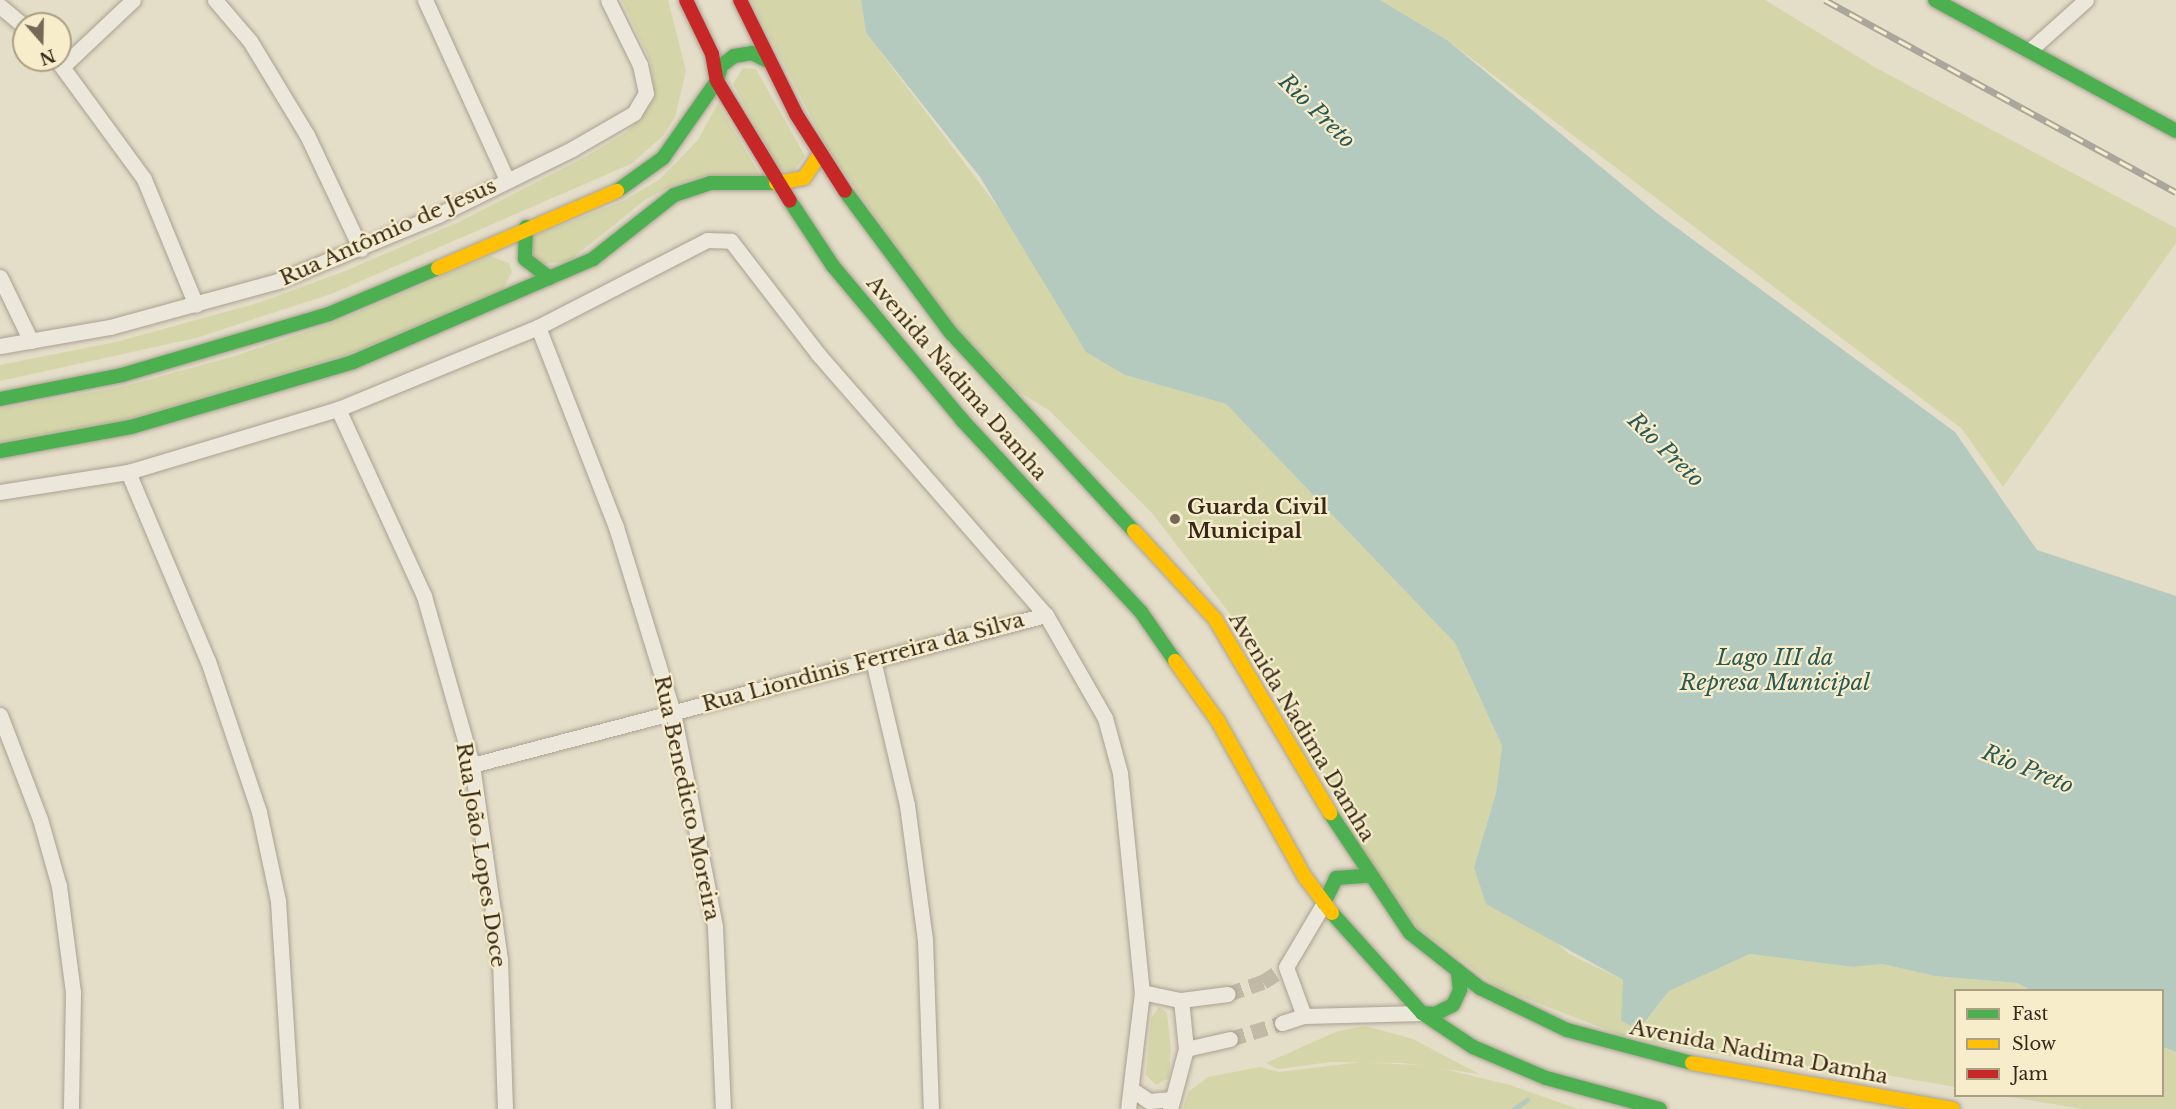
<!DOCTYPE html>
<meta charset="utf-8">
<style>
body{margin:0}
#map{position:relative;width:2176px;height:1109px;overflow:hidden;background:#e4ddc8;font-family:"Libre Baskerville",serif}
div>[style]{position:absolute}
.green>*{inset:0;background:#d4d6a9}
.water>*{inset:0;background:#b4cabe}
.stream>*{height:4.5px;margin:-2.25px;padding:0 2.25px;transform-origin:2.25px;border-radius:2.25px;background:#b4cabe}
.street-tunnel>*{height:15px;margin-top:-7.5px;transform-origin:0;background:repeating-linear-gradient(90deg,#c1b9a5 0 15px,transparent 0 23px)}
.roads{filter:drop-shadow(0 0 2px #a9a192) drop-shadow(0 0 2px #a9a192)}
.street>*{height:15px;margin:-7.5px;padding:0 7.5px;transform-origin:7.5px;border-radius:7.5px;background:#ece7db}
.fast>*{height:14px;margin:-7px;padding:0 7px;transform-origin:7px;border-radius:7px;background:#4caf50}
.slow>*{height:14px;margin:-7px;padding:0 7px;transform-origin:7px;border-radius:7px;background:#ffc107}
.jam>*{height:14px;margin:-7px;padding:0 7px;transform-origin:7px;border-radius:7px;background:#c62828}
.rail>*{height:7px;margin-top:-3.5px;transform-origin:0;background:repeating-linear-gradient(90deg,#f8edcb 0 14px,#aba69b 0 28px);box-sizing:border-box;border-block:2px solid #aba69b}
.dots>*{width:16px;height:16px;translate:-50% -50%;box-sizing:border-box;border:3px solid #f8edcb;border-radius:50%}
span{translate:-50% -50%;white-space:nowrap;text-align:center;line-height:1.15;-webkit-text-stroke:4.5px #f8edcb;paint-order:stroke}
.street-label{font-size:21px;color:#37291a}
.poi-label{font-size:21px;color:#37291a;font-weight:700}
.left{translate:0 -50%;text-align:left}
.water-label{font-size:22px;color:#285957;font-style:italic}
.legend{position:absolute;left:1954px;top:989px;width:210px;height:108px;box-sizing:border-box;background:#f8edcb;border:2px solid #ab9f84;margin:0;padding:8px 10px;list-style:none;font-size:18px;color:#37291a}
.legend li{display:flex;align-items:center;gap:12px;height:30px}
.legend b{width:30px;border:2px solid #ab9f84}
.north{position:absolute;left:12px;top:12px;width:60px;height:60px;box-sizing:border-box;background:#f8edcb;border:2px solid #ab9f84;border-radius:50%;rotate:160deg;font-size:16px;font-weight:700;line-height:24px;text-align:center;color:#37291a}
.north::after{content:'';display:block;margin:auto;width:21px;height:27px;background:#746857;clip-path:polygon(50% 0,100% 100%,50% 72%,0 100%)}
</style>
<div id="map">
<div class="green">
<div style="clip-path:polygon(622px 0,668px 0,686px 71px,675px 117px,663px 136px,631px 164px,331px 294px,196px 338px,0 381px,0 365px,116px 342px,261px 302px,345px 271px,459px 222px,587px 156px,628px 131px,654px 99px,651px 63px)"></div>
<div style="clip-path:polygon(751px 0,861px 0,866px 33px,1125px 375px,1226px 404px,1455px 643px,1502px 746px,1496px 793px,1474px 867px,1569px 954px,1623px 980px,1623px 999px,1646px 1022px,1669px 991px,1750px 954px,1853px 967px,1882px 964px,1935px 976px,2017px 983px,2031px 990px,1956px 990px,1955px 1087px,1829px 1065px,1786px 1067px,1626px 1037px,1499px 988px,1418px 928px,1352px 838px,1350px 823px,1322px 771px,1307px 757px,1277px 702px,1282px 691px,1253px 644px,1152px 513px,1050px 411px,1017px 391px,943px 313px,827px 148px)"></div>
<div style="clip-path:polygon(1380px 0,1765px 0,1878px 69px,2176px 228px,2176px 243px,2003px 487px,1962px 429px,1447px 40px)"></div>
<div style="clip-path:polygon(743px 68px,756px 69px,805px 156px,793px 172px,779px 170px,733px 84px)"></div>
<div style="clip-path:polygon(718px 103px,760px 175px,710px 175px,675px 184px,645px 200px,569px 261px,536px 265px,530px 238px,625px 200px,660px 179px,698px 140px)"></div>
<div style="clip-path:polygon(490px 256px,509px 263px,512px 272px,503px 289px,349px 354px,129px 419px,0 442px,0 409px,125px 386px,232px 357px,338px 321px)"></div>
<div style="clip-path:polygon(1159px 1007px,1167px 1013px,1171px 1049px,1169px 1078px,1156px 1085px,1146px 1075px,1151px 1018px)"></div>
<div style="clip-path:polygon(1365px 1026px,1413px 1039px,1479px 1074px,1404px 1063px,1331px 1062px,1278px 1069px,1266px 1063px,1338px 1031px)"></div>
<div style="clip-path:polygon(2163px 1047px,2176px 1052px,2176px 1109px,2082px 1109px,2005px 1096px,2162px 1096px)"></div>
<div style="clip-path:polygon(1361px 1062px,1432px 1066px,1510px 1085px,1578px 1109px,1183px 1109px,1188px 1092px,1208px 1077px,1260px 1067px,1279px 1072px)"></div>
</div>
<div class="water">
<div style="clip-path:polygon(861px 0,1380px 0,1447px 40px,1658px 214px,1955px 432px,2037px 550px,2176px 596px,2176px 1052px,2163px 1047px,2162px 990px,2031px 990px,2017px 983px,1935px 976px,1882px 964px,1853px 967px,1750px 954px,1669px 991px,1645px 1022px,1634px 1027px,1621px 1021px,1623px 980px,1486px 904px,1474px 867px,1496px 793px,1502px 746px,1455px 643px,1226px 404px,1125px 375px,1086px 352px,980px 177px,866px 33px)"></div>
</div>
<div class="stream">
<div style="left:1514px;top:1109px;width:16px;rotate:-35deg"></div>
</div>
<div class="street-tunnel">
<div style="left:1228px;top:994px;width:37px;rotate:-19deg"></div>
<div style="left:1263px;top:982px;width:27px;rotate:-33deg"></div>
<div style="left:1230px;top:1039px;width:54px;rotate:-17.1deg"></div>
</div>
<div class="roads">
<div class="street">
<div style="left:215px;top:0;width:54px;rotate:49.5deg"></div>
<div style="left:250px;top:41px;width:110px;rotate:58.8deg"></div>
<div style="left:307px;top:135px;width:126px;rotate:64.7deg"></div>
<div style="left:425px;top:0;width:198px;rotate:65.5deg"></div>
<div style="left:0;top:6px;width:31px;rotate:40deg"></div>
<div style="left:2030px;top:50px;width:75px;rotate:-41.8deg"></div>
<div style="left:57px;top:60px;width:147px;rotate:53.8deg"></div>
<div style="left:144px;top:179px;width:136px;rotate:67.6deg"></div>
<div style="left:63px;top:66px;width:96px;rotate:-43.3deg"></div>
<div style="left:0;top:277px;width:71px;rotate:64.2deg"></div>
<div style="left:538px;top:327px;width:215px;rotate:68.7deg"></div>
<div style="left:616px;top:527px;width:194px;rotate:72.9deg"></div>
<div style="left:673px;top:712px;width:219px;rotate:78.9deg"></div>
<div style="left:715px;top:927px;width:182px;rotate:87.5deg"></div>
<div style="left:0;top:346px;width:112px;rotate:-9.8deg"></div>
<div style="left:110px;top:327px;width:174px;rotate:-15.3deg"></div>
<div style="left:278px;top:281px;width:173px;rotate:-22.4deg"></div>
<div style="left:438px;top:215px;width:149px;rotate:-26.2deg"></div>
<div style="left:572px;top:149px;width:72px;rotate:-30.1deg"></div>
<div style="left:634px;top:113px;width:23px;rotate:-59deg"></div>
<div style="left:646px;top:93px;width:29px;rotate:-102deg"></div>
<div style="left:640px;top:65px;width:72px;rotate:-116.2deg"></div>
<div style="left:338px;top:409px;width:206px;rotate:65.3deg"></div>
<div style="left:424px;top:596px;width:176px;rotate:74.1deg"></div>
<div style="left:472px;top:765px;width:196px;rotate:81.8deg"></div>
<div style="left:500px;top:959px;width:150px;rotate:88.1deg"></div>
<div style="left:128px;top:472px;width:205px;rotate:67.1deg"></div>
<div style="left:208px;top:661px;width:159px;rotate:71.3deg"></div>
<div style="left:259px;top:812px;width:91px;rotate:77.9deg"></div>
<div style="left:278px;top:901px;width:208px;rotate:86.4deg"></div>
<div style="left:0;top:492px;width:130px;rotate:-8.9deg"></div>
<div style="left:128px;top:472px;width:219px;rotate:-16.7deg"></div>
<div style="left:338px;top:409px;width:216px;rotate:-22.3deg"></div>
<div style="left:538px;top:327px;width:190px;rotate:-27.2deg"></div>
<div style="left:707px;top:240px;width:24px;rotate:2deg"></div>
<div style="left:731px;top:241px;width:143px;rotate:52.4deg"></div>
<div style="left:818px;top:354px;width:347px;rotate:48.9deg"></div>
<div style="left:1046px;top:615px;width:119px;rotate:60.2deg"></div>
<div style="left:1105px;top:718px;width:57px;rotate:74.7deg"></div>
<div style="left:1120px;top:773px;width:220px;rotate:84.3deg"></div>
<div style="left:1142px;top:992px;width:118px;rotate:96.8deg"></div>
<div style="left:873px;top:660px;width:149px;rotate:76.8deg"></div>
<div style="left:907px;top:805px;width:136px;rotate:82.4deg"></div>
<div style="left:925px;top:940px;width:169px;rotate:88deg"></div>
<div style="left:0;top:715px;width:111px;rotate:69deg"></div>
<div style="left:40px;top:819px;width:70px;rotate:74.2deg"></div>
<div style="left:59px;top:886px;width:107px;rotate:82.5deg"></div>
<div style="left:73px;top:992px;width:117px;rotate:91deg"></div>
<div style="left:472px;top:765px;width:593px;rotate:-14.65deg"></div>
<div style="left:1324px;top:903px;width:74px;rotate:120.7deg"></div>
<div style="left:1286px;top:967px;width:52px;rotate:69.8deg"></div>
<div style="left:1304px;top:1016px;width:118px;rotate:-1.5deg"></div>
<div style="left:1142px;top:992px;width:40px;rotate:12deg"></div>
<div style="left:1181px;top:1000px;width:47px;rotate:-7.3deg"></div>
<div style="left:1282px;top:1023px;width:23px;rotate:-18deg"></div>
<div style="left:1186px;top:1049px;width:45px;rotate:-12.8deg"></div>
<div style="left:1131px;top:1089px;width:22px;rotate:34deg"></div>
<div style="left:1149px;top:1101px;width:23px;rotate:-5deg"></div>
<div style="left:1170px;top:1109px;width:62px;rotate:-75.1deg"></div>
<div style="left:1186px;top:1049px;width:49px;rotate:-95.8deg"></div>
</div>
<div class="fast">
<div style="left:1935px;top:0;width:274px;rotate:28.5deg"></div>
<div style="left:717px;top:81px;width:16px;rotate:-75deg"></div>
<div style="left:721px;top:66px;width:16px;rotate:-38deg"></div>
<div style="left:734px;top:56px;width:18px;rotate:-9deg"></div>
<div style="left:752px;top:53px;width:16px;rotate:27deg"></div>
<div style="left:617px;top:191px;width:57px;rotate:-35.7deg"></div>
<div style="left:663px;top:158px;width:94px;rotate:-55deg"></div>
<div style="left:845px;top:191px;width:177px;rotate:53.3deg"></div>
<div style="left:951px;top:333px;width:270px;rotate:47.3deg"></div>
<div style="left:790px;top:201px;width:78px;rotate:56.5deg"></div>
<div style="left:833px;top:266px;width:201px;rotate:50deg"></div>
<div style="left:962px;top:420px;width:262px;rotate:47deg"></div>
<div style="left:1141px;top:612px;width:60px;rotate:55.2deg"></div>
<div style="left:526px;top:227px;width:32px;rotate:92deg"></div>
<div style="left:525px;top:259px;width:31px;rotate:38deg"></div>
<div style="left:0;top:399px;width:124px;rotate:-11.1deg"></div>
<div style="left:122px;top:375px;width:216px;rotate:-16.4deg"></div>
<div style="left:329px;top:314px;width:118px;rotate:-22.9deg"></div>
<div style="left:0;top:451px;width:133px;rotate:-10.4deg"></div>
<div style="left:131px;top:427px;width:231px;rotate:-16.3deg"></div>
<div style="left:353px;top:362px;width:261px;rotate:-23.2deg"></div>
<div style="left:593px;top:259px;width:103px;rotate:-38.3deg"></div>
<div style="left:674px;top:195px;width:39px;rotate:-18deg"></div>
<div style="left:711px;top:183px;width:65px"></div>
<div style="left:1330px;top:813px;width:144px;rotate:56.3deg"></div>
<div style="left:1410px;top:933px;width:89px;rotate:38.2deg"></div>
<div style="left:1480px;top:988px;width:97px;rotate:25.8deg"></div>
<div style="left:1567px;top:1030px;width:129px;rotate:14.8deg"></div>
<div style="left:1324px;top:903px;width:28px;rotate:-64deg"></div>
<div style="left:1336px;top:878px;width:31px;rotate:-4deg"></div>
<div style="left:1332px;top:913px;width:135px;rotate:48deg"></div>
<div style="left:1422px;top:1013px;width:61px;rotate:33.7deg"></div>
<div style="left:1473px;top:1047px;width:79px;rotate:23deg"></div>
<div style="left:1546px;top:1078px;width:118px;rotate:15.2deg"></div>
<div style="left:1422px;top:1013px;width:13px;rotate:4deg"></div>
<div style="left:1435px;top:1014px;width:20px;rotate:-27deg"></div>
<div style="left:1453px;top:1005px;width:17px;rotate:-65deg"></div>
<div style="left:1460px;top:990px;width:17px;rotate:-97deg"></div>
</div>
<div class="slow">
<div style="left:776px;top:183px;width:28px;rotate:-10deg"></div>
<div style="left:804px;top:178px;width:29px;rotate:-56deg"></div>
<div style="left:438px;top:268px;width:195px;rotate:-23.3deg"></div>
<div style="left:1134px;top:531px;width:120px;rotate:47.4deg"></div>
<div style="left:1215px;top:619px;width:226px;rotate:59.3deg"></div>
<div style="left:1175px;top:661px;width:74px;rotate:54.4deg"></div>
<div style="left:1218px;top:721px;width:179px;rotate:60.9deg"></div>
<div style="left:1305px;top:877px;width:45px;rotate:53.1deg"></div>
<div style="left:1692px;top:1063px;width:265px;rotate:10deg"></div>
</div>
<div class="jam">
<div style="left:686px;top:0;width:60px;rotate:64.3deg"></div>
<div style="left:712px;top:54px;width:27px;rotate:80deg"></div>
<div style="left:717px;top:81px;width:140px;rotate:58.7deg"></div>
<div style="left:740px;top:0;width:127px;rotate:63.8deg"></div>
<div style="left:796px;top:114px;width:91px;rotate:57.5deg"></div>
</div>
</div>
<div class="rail">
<div style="left:1825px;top:0;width:400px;rotate:28.7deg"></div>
</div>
<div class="dots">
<div style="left:1175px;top:519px;background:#746857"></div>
</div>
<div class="street-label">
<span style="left:388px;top:232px;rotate:-24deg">Rua Antômio de Jesus</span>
<span style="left:957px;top:378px;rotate:49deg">Avenida Nadima Damha</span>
<span style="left:863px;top:662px;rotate:-15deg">Rua Liondinis Ferreira da Silva</span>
<span style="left:1302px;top:727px;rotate:59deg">Avenida Nadima Damha</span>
<span style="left:687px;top:798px;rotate:78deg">Rua Benedicto Moreira</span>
<span style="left:481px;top:855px;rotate:81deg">Rua João Lopes Doce</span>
<span style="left:1759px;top:1052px;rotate:11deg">Avenida Nadima Damha</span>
</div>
<div class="poi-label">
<span class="left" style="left:1187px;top:519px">Guarda Civil<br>Municipal</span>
</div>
<div class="water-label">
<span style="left:1317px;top:111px;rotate:44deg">Rio Preto</span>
<span style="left:1666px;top:450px;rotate:44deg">Rio Preto</span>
<span style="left:1775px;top:670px">Lago III da<br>Represa Municipal</span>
<span style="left:2028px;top:769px;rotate:22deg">Rio Preto</span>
</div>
<ul class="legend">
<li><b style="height:8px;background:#4caf50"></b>Fast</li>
<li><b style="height:8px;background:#ffc107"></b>Slow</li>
<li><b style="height:8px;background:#c62828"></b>Jam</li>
</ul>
<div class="north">N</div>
</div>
